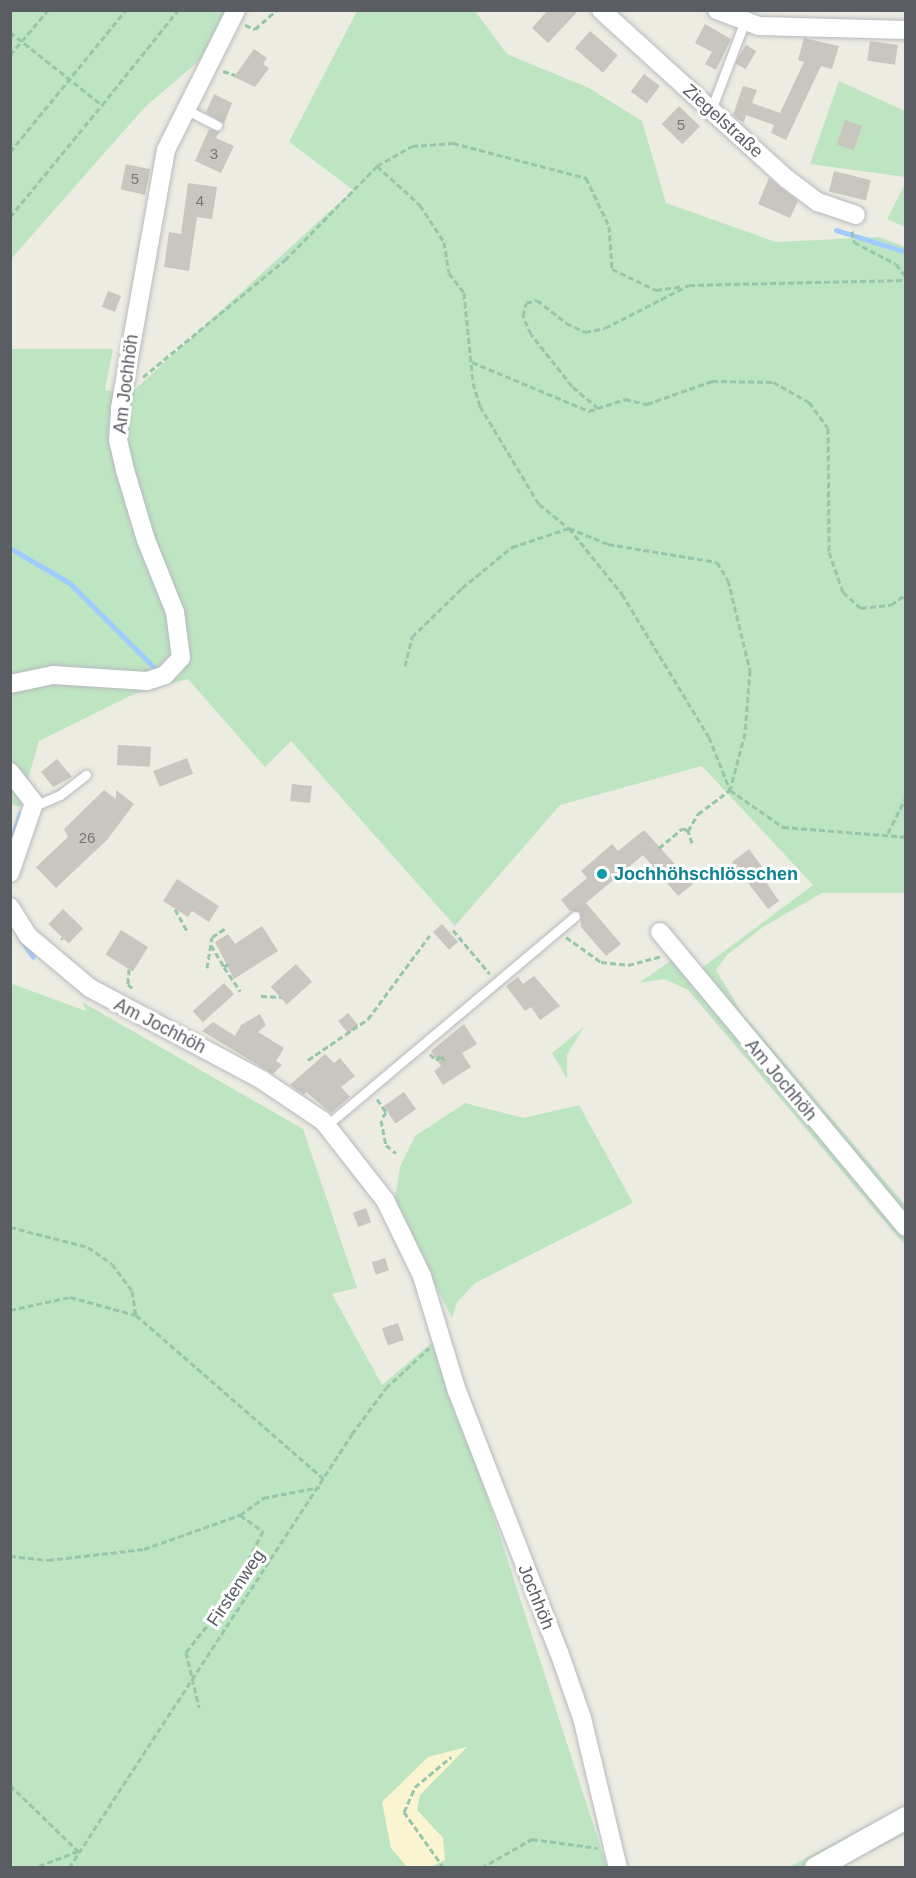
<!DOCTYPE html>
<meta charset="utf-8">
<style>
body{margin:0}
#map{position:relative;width:916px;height:1878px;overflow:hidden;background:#edece2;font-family:Arial,sans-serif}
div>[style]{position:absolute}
.green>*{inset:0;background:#bee5c2}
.sand>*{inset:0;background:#faf5d0}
.stream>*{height:4.5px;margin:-2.25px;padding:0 2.25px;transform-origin:2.25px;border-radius:2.25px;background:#a0cbff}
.building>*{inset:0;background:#c8c6bf;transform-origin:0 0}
.path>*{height:3px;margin-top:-1.5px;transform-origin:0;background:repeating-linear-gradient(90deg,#97c6aa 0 6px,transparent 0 9px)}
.roads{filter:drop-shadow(0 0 2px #b7b9be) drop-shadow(0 0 2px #b7b9be)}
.service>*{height:9px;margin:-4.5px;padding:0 4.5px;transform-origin:4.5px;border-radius:4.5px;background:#fff}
.minor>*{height:18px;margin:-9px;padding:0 9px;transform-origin:9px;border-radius:9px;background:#fff}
.tertiary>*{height:22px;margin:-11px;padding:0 11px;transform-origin:11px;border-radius:11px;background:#fff}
.dots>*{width:16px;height:16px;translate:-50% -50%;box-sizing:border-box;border:3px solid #fff;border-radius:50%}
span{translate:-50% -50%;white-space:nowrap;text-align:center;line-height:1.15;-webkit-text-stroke:6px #fff;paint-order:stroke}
.number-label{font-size:15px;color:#76777a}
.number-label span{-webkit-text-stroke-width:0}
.street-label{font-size:18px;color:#5a5d63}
.culture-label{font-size:18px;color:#0d838f;font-weight:700}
.left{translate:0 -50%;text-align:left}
.frame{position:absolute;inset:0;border:12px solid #5a5d63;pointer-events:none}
</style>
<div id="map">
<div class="green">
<div style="clip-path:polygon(11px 11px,226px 11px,207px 54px,145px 107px,11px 259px)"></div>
<div style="clip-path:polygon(357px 11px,475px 11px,507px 54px,589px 88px,642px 121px,666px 203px,776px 242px,879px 237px,905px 247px,905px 893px,822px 893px,763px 927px,727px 955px,716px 970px,742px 1013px,905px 1205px,905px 1245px,688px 990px,664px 979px,639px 983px,672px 960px,687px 979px,813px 885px,702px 766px,560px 805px,455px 926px,291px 741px,265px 767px,188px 679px,132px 695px,39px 741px,20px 807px,11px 805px,11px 349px,113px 349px,105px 390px,129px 395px,353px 190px,289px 142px)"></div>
<div style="clip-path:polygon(839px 81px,905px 111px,905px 177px,810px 164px)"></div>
<div style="clip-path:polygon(905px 184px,905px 227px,887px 219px)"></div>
<div style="clip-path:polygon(10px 983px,86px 1011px,82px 1002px,303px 1129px,357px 1288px,332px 1294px,382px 1385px,436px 1339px,607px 1867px,11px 1867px)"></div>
<div style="clip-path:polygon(584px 1027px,567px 1055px,567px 1079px,552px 1053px)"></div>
<div style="clip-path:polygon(465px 1103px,524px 1118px,579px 1105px,633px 1203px,475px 1283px,457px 1302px,452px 1318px,394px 1204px,400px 1167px,415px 1136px)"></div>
<div style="clip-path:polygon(905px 1806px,905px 1834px,841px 1867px,787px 1868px)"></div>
</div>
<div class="sand">
<div style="clip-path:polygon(467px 1747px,420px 1795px,417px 1810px,443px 1838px,445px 1860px,430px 1867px,407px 1867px,391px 1848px,382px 1802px,428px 1757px)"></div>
</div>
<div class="stream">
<div style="left:836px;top:230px;width:73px;rotate:17.4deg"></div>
<div style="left:10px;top:548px;width:69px;rotate:30.3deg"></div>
<div style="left:70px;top:583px;width:119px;rotate:45deg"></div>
<div style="left:10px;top:844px;width:32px;rotate:-72deg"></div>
<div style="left:22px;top:941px;width:19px;rotate:54deg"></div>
</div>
<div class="building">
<div style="clip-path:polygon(548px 10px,579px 10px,548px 43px,532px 28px)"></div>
<div style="clip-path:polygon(705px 24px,731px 39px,716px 70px,705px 64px,712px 52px,695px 43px)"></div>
<div style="left:590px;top:31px;width:37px;height:23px;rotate:41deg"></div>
<div style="clip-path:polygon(804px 38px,839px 46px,832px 69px,821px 66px,786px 140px,771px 133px,774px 125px,746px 115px,744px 122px,739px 120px,733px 115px,743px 86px,757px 90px,752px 103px,780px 113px,804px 62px,798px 60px)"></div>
<div style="left:870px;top:41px;width:28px;height:20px;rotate:8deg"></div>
<div style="left:746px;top:45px;width:12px;height:21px;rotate:31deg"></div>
<div style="clip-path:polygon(254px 49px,267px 58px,263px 64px,269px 68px,255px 87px,234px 77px)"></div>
<div style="left:644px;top:74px;width:20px;height:22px;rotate:37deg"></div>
<div style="clip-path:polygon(214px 94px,232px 103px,224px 124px,206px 112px)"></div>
<div style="left:679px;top:106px;width:29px;height:25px;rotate:44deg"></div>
<div style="left:845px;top:120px;width:18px;height:26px;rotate:19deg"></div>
<div style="clip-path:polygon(209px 129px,220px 131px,216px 138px,234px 146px,221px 173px,195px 161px)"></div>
<div style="left:126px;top:164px;width:25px;height:26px;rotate:12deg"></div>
<div style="left:834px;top:171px;width:38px;height:21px;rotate:14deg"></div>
<div style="clip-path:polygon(769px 178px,798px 201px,790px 218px,758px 204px)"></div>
<div style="clip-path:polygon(188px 183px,217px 187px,212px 219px,197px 217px,189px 271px,164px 267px,169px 232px,181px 234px)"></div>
<div style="left:108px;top:291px;width:14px;height:17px;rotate:21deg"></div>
<div style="left:118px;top:745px;width:33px;height:20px;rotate:3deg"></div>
<div style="left:187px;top:758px;width:17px;height:36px;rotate:69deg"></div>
<div style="clip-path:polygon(57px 759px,72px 777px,53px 787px,41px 772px)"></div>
<div style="left:292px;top:784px;width:20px;height:17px;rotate:6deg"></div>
<div style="clip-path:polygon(104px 790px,116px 799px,116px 790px,134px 804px,107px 840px,56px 888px,36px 867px,68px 837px,64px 829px)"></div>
<div style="clip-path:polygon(644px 830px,693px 884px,678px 896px,643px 855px,586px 903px,621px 944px,606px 956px,581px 927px,580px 912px,570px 911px,561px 900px,587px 878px,581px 871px,612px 844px,618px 851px)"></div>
<div style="clip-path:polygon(749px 849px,771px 879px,766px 882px,779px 901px,768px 909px,732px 862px)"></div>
<div style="clip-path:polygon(177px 879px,219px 906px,209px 922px,192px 911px,188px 917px,163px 901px)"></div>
<div style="left:63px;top:909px;width:28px;height:21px;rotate:44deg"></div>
<div style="left:442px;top:924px;width:24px;height:12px;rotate:48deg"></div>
<div style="clip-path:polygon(262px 926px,278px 951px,234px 979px,215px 942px,228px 934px,235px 944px)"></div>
<div style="left:121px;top:930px;width:32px;height:29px;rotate:32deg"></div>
<div style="left:296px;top:964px;width:24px;height:34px;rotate:48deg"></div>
<div style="clip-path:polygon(534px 976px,560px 1006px,540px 1020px,531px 1007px,525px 1011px,506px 986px,518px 977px,523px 984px)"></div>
<div style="left:224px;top:983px;width:15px;height:42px;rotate:48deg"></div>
<div style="left:348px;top:1013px;width:16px;height:13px;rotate:50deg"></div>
<div style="clip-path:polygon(260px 1014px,266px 1025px,258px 1032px,284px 1048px,276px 1061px,282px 1065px,273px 1074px,202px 1031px,213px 1022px,235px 1036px,241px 1025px)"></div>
<div style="clip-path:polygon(464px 1024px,477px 1044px,462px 1053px,471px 1067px,443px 1085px,434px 1071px,441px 1066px,431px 1051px)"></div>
<div style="clip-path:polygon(325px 1054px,334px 1063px,340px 1058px,355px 1076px,341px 1087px,350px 1097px,331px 1113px,306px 1092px,304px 1095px,290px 1085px)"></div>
<div style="left:404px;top:1092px;width:21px;height:25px;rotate:55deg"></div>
<div style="left:366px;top:1208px;width:15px;height:14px;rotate:70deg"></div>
<div style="left:385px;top:1258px;width:13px;height:14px;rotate:72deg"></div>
<div style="left:398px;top:1323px;width:18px;height:17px;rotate:71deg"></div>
</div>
<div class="path">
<div style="left:245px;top:25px;width:11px;rotate:22deg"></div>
<div style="left:255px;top:29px;width:29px;rotate:-41deg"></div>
<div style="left:10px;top:32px;width:117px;rotate:38.4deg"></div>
<div style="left:102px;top:105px;width:122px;rotate:-51.3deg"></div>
<div style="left:10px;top:55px;width:59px;rotate:-49.8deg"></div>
<div style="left:223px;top:71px;width:13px;rotate:18deg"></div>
<div style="left:10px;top:152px;width:183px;rotate:-50.8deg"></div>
<div style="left:377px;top:166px;width:40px;rotate:-29.7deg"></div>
<div style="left:412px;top:146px;width:41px;rotate:-4.2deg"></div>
<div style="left:453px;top:143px;width:138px;rotate:14.7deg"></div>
<div style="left:586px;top:178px;width:53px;rotate:64.4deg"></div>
<div style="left:609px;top:226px;width:43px;rotate:86deg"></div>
<div style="left:612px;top:269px;width:49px;rotate:25.5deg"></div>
<div style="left:656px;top:290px;width:27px;rotate:-8deg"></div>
<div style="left:10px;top:217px;width:145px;rotate:-50.6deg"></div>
<div style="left:852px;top:231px;width:11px;rotate:80deg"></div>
<div style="left:854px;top:242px;width:47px;rotate:27.6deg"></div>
<div style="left:896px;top:264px;width:16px;rotate:52deg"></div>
<div style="left:472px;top:362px;width:127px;rotate:22.7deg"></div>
<div style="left:589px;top:411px;width:38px;rotate:-18deg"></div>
<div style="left:625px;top:399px;width:23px;rotate:13deg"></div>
<div style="left:647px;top:404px;width:69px;rotate:-19.5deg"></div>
<div style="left:712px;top:381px;width:61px;rotate:0.9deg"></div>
<div style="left:773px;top:382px;width:41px;rotate:29.1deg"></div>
<div style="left:809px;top:402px;width:32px;rotate:54deg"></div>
<div style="left:828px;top:428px;width:124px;rotate:89.5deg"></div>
<div style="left:829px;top:552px;width:42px;rotate:70.7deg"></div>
<div style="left:843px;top:592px;width:24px;rotate:42deg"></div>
<div style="left:861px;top:608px;width:30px;rotate:-6deg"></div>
<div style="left:891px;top:605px;width:19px;rotate:-36deg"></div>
<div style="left:143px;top:377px;width:184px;rotate:-39.5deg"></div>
<div style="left:285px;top:260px;width:132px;rotate:-45.6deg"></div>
<div style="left:377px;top:166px;width:58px;rotate:42.2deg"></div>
<div style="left:420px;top:205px;width:44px;rotate:57deg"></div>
<div style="left:444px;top:242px;width:31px;rotate:81deg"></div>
<div style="left:449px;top:273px;width:25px;rotate:53deg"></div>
<div style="left:464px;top:293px;width:90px;rotate:84.3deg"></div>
<div style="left:473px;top:383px;width:24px;rotate:73deg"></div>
<div style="left:480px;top:406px;width:114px;rotate:59deg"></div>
<div style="left:539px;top:504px;width:38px;rotate:39deg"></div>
<div style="left:569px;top:528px;width:42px;rotate:22.3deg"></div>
<div style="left:608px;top:544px;width:110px;rotate:9.4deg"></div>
<div style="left:717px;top:562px;width:21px;rotate:59deg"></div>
<div style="left:728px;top:580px;width:93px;rotate:76.3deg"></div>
<div style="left:750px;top:670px;width:63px;rotate:94.5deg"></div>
<div style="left:745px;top:733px;width:59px;rotate:104.7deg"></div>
<div style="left:598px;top:408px;width:34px;rotate:-140deg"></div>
<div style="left:572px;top:386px;width:66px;rotate:-128.3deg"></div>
<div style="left:531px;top:334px;width:20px;rotate:-114deg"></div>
<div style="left:523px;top:316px;width:13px;rotate:-77deg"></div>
<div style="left:526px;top:303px;width:11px;rotate:-15deg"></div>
<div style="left:537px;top:300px;width:37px;rotate:38deg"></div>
<div style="left:566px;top:323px;width:21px;rotate:25deg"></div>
<div style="left:585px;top:332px;width:20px;rotate:-11deg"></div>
<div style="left:605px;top:328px;width:94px;rotate:-27.1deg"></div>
<div style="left:689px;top:285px;width:217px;rotate:-1.3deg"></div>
<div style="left:405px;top:666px;width:30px;rotate:-76deg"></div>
<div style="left:412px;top:637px;width:70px;rotate:-44.4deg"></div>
<div style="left:462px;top:588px;width:65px;rotate:-39.4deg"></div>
<div style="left:512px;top:547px;width:60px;rotate:-18.4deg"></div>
<div style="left:569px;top:528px;width:85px;rotate:51.2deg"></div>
<div style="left:622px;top:594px;width:167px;rotate:58.7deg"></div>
<div style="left:709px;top:737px;width:57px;rotate:68.4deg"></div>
<div style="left:730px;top:790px;width:65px;rotate:34.9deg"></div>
<div style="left:783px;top:827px;width:123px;rotate:4.6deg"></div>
<div style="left:888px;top:833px;width:40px;rotate:-63.4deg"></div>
<div style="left:692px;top:843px;width:13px;rotate:-108deg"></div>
<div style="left:688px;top:831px;width:20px;rotate:-60deg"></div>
<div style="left:698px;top:814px;width:40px;rotate:-37deg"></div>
<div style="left:659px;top:848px;width:31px;rotate:-40deg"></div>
<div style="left:683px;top:828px;width:6px;rotate:31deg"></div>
<div style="left:175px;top:909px;width:26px;rotate:61deg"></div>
<div style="left:453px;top:930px;width:57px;rotate:49.9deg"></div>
<div style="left:566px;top:937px;width:43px;rotate:35.5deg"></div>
<div style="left:601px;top:962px;width:27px;rotate:6deg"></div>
<div style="left:628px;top:965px;width:34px;rotate:-15deg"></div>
<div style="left:61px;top:938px;width:2px;rotate:27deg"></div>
<div style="left:211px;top:945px;width:26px;rotate:59deg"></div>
<div style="left:224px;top:967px;width:6px;rotate:-39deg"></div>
<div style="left:224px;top:967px;width:29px;rotate:56deg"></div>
<div style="left:207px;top:968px;width:31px;rotate:-81deg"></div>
<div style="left:212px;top:937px;width:17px;rotate:-33deg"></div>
<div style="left:129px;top:969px;width:15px;rotate:94deg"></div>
<div style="left:128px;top:984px;width:7px;rotate:45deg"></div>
<div style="left:261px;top:996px;width:20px;rotate:3deg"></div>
<div style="left:430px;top:1054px;width:8px;rotate:45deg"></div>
<div style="left:436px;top:1060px;width:6px;rotate:-39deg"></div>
<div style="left:441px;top:1056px;width:9px;rotate:49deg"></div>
<div style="left:308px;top:1060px;width:73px;rotate:-34.3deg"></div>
<div style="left:368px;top:1019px;width:104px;rotate:-53.6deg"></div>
<div style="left:377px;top:1099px;width:16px;rotate:55deg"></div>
<div style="left:386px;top:1112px;width:9px;rotate:122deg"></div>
<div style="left:381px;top:1120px;width:25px;rotate:79deg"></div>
<div style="left:386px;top:1145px;width:13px;rotate:39deg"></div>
<div style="left:10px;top:1227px;width:81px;rotate:14.4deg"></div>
<div style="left:88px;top:1247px;width:29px;rotate:35deg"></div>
<div style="left:112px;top:1264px;width:34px;rotate:53deg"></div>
<div style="left:132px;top:1291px;width:24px;rotate:81deg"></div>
<div style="left:10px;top:1310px;width:61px;rotate:-12.2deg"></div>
<div style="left:70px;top:1297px;width:68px;rotate:15.3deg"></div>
<div style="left:136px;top:1315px;width:252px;rotate:41.1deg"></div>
<div style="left:240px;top:1515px;width:29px;rotate:-36deg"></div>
<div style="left:263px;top:1498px;width:58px;rotate:-10.9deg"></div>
<div style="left:10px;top:1556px;width:38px;rotate:6deg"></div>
<div style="left:48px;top:1560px;width:97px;rotate:-6.5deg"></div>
<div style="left:144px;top:1549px;width:102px;rotate:-19.5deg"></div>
<div style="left:240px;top:1515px;width:28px;rotate:35deg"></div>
<div style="left:263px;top:1531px;width:75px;rotate:116.9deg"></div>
<div style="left:229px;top:1598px;width:69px;rotate:128.5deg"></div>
<div style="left:186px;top:1652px;width:57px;rotate:76.7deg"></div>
<div style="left:10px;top:1785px;width:95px;rotate:44.1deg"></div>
<div style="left:78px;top:1851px;width:47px;rotate:158.9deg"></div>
<div style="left:69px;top:1868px;width:518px;rotate:-56.89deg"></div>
<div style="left:352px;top:1434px;width:57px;rotate:-53.5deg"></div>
<div style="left:386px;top:1388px;width:59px;rotate:-42.9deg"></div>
<div style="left:444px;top:1868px;width:69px;rotate:-125.5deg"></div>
<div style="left:404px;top:1812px;width:27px;rotate:-66deg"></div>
<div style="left:415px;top:1787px;width:47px;rotate:-39.8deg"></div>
<div style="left:481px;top:1868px;width:59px;rotate:-29.6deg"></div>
<div style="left:532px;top:1839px;width:66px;rotate:7.9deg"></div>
</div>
<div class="roads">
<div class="service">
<div style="left:185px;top:109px;width:36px;rotate:27deg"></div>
<div style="left:711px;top:110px;width:93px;rotate:-69.2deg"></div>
<div style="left:34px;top:806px;width:28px;rotate:-23deg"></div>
<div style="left:60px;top:795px;width:33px;rotate:-38deg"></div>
<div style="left:327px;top:1125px;width:324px;rotate:-40.1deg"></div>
</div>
<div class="minor">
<div style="left:601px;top:10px;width:251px;rotate:42.3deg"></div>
<div style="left:787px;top:179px;width:39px;rotate:37deg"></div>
<div style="left:818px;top:202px;width:40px;rotate:18.9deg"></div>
<div style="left:717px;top:10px;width:45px;rotate:20.9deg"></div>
<div style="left:759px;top:26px;width:147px;rotate:1.6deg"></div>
<div style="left:10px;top:684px;width:44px;rotate:-11.8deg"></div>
<div style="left:53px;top:675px;width:94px;rotate:3.7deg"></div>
<div style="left:147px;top:681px;width:19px;rotate:-18deg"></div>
<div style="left:165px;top:675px;width:23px;rotate:-47deg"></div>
<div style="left:181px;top:658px;width:46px;rotate:-97.4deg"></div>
<div style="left:175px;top:612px;width:78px;rotate:-111.9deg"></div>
<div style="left:146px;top:540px;width:73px;rotate:-106.7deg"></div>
<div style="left:125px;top:470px;width:31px;rotate:-103deg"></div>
<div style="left:118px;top:440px;width:32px;rotate:-86deg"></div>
<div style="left:120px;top:408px;width:262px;rotate:-79.9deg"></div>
<div style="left:166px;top:150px;width:157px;rotate:-63.4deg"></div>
<div style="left:10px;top:772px;width:39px;rotate:52deg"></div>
<div style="left:34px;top:803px;width:74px;rotate:108.9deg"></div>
<div style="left:10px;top:907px;width:34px;rotate:58deg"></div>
<div style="left:28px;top:936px;width:81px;rotate:40deg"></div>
<div style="left:90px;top:988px;width:195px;rotate:28.1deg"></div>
<div style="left:262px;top:1080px;width:73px;rotate:33.9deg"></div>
<div style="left:323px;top:1121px;width:100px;rotate:51.9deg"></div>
<div style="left:385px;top:1200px;width:85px;rotate:64deg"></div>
<div style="left:422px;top:1276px;width:120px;rotate:73.1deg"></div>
<div style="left:457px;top:1391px;width:280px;rotate:68.7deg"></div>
<div style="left:559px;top:1652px;width:70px;rotate:70.8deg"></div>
<div style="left:582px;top:1718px;width:154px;rotate:76.5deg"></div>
<div style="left:660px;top:932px;width:384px;rotate:50.2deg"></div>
</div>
<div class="tertiary">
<div style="left:816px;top:1868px;width:103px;rotate:-29.1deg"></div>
</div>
</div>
<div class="dots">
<div style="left:602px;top:874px;background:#0f9aa8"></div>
</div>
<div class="number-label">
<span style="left:681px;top:125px">5</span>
<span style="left:214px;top:154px">3</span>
<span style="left:135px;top:179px">5</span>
<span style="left:200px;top:201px">4</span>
<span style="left:87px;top:838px">26</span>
</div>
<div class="street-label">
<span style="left:723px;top:121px;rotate:42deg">Ziegelstraße</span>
<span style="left:126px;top:384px;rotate:-83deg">Am Jochhöh</span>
<span style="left:160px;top:1026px;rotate:27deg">Am Jochhöh</span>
<span style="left:781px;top:1080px;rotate:50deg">Am Jochhöh</span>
<span style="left:236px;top:1588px;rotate:-56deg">Firstenweg</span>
<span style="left:536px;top:1597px;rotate:68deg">Jochhöh</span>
</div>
<div class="culture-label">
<span class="left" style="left:614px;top:874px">Jochhöhschlösschen</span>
</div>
<div class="frame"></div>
</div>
